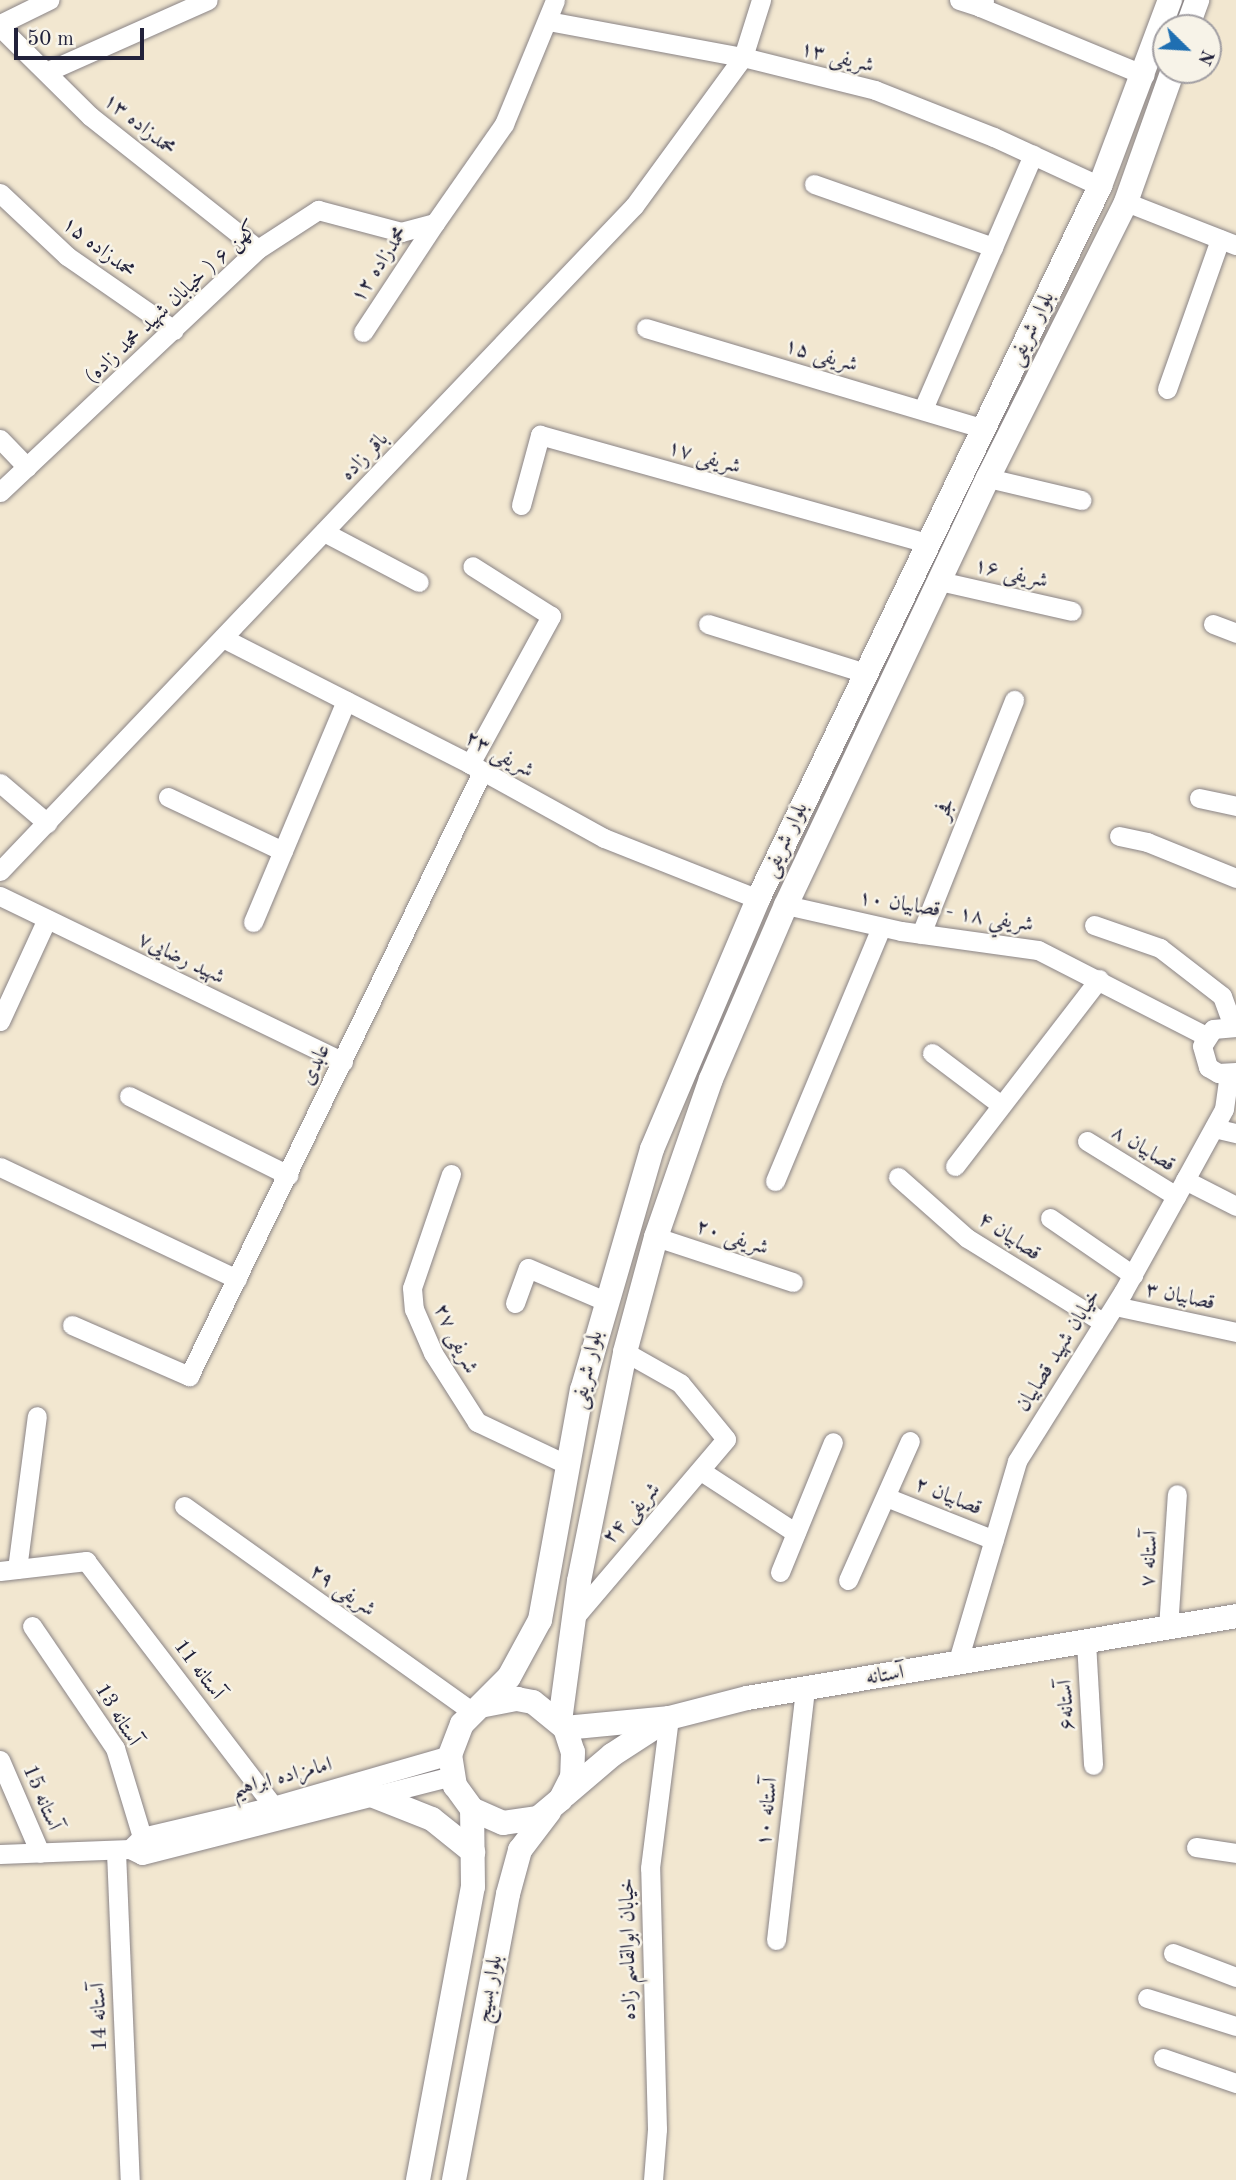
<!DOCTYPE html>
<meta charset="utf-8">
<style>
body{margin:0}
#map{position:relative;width:1236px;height:2180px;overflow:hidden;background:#f2e7d0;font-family:"Old Standard TT",Amiri,serif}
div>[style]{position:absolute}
.roads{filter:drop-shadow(0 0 2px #8a8486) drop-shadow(0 0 2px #8a8486)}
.minor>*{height:19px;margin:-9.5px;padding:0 9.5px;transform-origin:9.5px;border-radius:9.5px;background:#fff}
.major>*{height:24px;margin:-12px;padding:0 12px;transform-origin:12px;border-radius:12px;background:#fff}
span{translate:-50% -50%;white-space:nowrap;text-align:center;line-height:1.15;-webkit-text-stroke:5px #f7f3e8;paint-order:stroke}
.street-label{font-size:21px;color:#22223b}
.north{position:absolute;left:1152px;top:14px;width:70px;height:70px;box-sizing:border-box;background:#f7f3e8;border:2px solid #a29fa3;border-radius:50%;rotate:114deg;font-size:19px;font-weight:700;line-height:28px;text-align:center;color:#22223b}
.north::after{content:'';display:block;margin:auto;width:24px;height:32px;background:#1f6fb2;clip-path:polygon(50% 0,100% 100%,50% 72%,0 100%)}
.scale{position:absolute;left:14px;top:28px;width:130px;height:32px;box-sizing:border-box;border:4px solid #22223b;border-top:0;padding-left:9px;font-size:21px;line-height:24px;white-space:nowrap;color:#22223b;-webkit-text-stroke:5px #f7f3e8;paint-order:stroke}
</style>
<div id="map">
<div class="roads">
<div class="minor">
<div style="left:959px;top:0;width:22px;rotate:18deg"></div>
<div style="left:984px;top:0;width:8px;rotate:120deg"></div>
<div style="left:980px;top:7px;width:178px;rotate:22.5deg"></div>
<div style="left:548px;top:21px;width:198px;rotate:10.5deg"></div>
<div style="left:743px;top:57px;width:136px;rotate:14deg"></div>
<div style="left:875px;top:90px;width:128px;rotate:21.6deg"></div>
<div style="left:994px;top:137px;width:117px;rotate:24.8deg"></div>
<div style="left:0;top:24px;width:55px;rotate:-26.1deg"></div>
<div style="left:0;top:27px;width:127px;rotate:44.7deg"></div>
<div style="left:90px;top:116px;width:214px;rotate:38.4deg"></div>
<div style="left:46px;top:72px;width:177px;rotate:-24deg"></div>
<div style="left:814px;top:184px;width:190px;rotate:19.4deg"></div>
<div style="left:0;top:193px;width:92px;rotate:43.2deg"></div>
<div style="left:67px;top:256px;width:130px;rotate:34.7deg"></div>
<div style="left:1126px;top:202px;width:118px;rotate:21.4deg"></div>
<div style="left:646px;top:328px;width:351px;rotate:16.6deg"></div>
<div style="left:363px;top:332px;width:131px;rotate:-56.6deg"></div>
<div style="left:1167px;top:389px;width:159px;rotate:-70.5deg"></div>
<div style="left:923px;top:409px;width:277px;rotate:-66.6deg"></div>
<div style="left:0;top:439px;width:39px;rotate:46deg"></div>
<div style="left:988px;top:478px;width:96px;rotate:13.3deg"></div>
<div style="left:0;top:492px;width:354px;rotate:-43.3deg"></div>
<div style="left:258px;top:249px;width:72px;rotate:-33deg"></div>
<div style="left:318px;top:210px;width:86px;rotate:14.8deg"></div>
<div style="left:401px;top:232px;width:35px;rotate:-15deg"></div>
<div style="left:435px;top:223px;width:121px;rotate:-55.1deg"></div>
<div style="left:504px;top:124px;width:134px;rotate:-67.6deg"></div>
<div style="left:521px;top:505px;width:73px;rotate:-74.8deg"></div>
<div style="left:540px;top:435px;width:403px;rotate:15.6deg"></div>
<div style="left:324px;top:532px;width:107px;rotate:27.8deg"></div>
<div style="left:940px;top:581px;width:135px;rotate:12.8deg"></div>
<div style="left:708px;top:624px;width:164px;rotate:17.3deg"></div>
<div style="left:1213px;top:624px;width:25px;rotate:21deg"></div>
<div style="left:223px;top:638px;width:277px;rotate:27deg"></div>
<div style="left:470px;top:764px;width:153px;rotate:28.9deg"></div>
<div style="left:604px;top:838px;width:166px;rotate:21.6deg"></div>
<div style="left:470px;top:764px;width:169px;rotate:-61.3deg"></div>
<div style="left:551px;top:616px;width:93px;rotate:-147.7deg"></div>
<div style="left:0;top:783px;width:62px;rotate:40.4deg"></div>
<div style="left:168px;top:797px;width:127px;rotate:25.2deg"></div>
<div style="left:1199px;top:798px;width:38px;rotate:12deg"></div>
<div style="left:1119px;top:836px;width:29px;rotate:12deg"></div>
<div style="left:1147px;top:842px;width:96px;rotate:22deg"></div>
<div style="left:0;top:871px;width:919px;rotate:-46.37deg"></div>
<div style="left:634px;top:206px;width:185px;rotate:-53.8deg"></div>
<div style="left:743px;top:57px;width:60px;rotate:-72.5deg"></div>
<div style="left:0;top:896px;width:381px;rotate:25.8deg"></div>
<div style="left:786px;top:905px;width:118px;rotate:12.7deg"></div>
<div style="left:901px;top:931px;width:138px;rotate:7.9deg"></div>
<div style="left:1038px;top:950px;width:189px;rotate:27.1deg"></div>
<div style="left:253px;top:922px;width:240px;rotate:-67.2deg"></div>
<div style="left:1094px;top:925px;width:70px;rotate:19.2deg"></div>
<div style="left:1160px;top:948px;width:78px;rotate:37.7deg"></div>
<div style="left:1222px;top:996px;width:32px;rotate:70deg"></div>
<div style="left:921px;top:934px;width:252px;rotate:-68.3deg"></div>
<div style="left:0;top:1021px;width:112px;rotate:-65.3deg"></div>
<div style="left:1236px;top:1027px;width:23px;rotate:175deg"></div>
<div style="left:1213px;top:1029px;width:20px;rotate:123deg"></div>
<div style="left:1202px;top:1046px;width:22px;rotate:74deg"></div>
<div style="left:1208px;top:1067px;width:12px;rotate:31deg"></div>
<div style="left:1218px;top:1073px;width:18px;rotate:-3deg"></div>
<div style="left:932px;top:1053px;width:86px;rotate:37deg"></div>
<div style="left:129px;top:1096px;width:178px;rotate:26.4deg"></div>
<div style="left:1214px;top:1128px;width:23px;rotate:13deg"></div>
<div style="left:1087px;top:1141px;width:105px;rotate:31.7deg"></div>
<div style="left:955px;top:1166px;width:236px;rotate:-52.4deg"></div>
<div style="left:0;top:1167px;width:262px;rotate:25.3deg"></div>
<div style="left:451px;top:1174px;width:120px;rotate:108.9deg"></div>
<div style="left:412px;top:1288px;width:21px;rotate:85deg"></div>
<div style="left:414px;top:1309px;width:48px;rotate:66.6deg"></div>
<div style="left:433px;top:1353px;width:82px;rotate:57.5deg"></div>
<div style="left:477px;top:1422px;width:101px;rotate:25.3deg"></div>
<div style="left:898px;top:1177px;width:92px;rotate:41.5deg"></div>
<div style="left:967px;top:1238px;width:161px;rotate:31.8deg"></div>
<div style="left:1185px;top:1180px;width:57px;rotate:27deg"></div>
<div style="left:775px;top:1181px;width:275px;rotate:-67.3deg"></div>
<div style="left:1050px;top:1218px;width:101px;rotate:34.5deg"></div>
<div style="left:656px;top:1237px;width:144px;rotate:18.2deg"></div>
<div style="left:515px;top:1303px;width:37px;rotate:-70deg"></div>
<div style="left:528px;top:1268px;width:84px;rotate:23.2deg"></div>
<div style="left:1115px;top:1306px;width:124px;rotate:12.1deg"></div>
<div style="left:72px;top:1325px;width:128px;rotate:23.6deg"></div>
<div style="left:189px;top:1376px;width:671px;rotate:-64.12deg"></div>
<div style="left:701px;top:1471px;width:113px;rotate:33.1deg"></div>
<div style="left:886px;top:1497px;width:116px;rotate:21.7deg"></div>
<div style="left:184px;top:1506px;width:355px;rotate:35.5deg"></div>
<div style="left:17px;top:1569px;width:154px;rotate:-82.6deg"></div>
<div style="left:0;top:1571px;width:87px;rotate:-6.6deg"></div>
<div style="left:86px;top:1561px;width:308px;rotate:52.6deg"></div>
<div style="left:780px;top:1572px;width:140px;rotate:-67.8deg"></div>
<div style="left:848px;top:1580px;width:152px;rotate:-66deg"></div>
<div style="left:573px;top:1619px;width:236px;rotate:-49.6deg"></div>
<div style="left:726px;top:1439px;width:72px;rotate:-129.4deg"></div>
<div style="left:680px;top:1383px;width:63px;rotate:-150.6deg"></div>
<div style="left:32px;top:1626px;width:148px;rotate:55.8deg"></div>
<div style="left:115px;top:1748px;width:93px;rotate:73.1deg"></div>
<div style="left:1168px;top:1628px;width:134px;rotate:-86.2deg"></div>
<div style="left:1086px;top:1642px;width:123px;rotate:86.7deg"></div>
<div style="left:957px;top:1664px;width:212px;rotate:-73.5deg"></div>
<div style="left:1017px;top:1461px;width:199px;rotate:-57.9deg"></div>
<div style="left:1123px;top:1292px;width:128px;rotate:-61deg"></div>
<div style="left:1185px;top:1180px;width:81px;rotate:-61.2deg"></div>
<div style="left:1224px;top:1109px;width:34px;rotate:-82deg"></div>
<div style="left:0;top:1760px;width:101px;rotate:66.7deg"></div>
<div style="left:1196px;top:1847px;width:40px;rotate:8.5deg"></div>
<div style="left:130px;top:1849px;width:17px;rotate:-45deg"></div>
<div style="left:142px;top:1837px;width:135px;rotate:-13.3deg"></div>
<div style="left:273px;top:1806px;width:184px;rotate:-16.1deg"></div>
<div style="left:116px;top:1852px;width:328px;rotate:87.6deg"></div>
<div style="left:0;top:1854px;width:130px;rotate:-2.2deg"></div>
<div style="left:130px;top:1849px;width:13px;rotate:27deg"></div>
<div style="left:142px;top:1855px;width:319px;rotate:-14.3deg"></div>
<div style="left:776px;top:1940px;width:254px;rotate:-83.4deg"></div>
<div style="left:1173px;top:1953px;width:67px;rotate:20.9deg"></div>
<div style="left:1147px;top:1998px;width:93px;rotate:17.5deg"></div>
<div style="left:1163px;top:2058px;width:77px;rotate:18.9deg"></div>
<div style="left:653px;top:2180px;width:51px;rotate:-85.5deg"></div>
<div style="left:657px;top:2129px;width:261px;rotate:-91.5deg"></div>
<div style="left:650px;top:1868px;width:151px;rotate:-82.8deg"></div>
</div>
<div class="major">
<div style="left:1187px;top:28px;width:30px;rotate:-70deg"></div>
<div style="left:485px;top:1705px;width:33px;rotate:-11deg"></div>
<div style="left:517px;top:1699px;width:16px;rotate:11deg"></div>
<div style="left:533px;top:1702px;width:41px;rotate:39.1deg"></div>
<div style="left:565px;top:1728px;width:25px;rotate:72deg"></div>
<div style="left:573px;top:1752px;width:25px;rotate:92deg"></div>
<div style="left:572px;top:1777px;width:25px;rotate:117deg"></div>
<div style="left:561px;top:1799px;width:30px;rotate:140deg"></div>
<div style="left:538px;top:1818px;width:35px;rotate:172deg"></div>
<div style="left:503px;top:1823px;width:34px;rotate:-156deg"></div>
<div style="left:472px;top:1809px;width:29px;rotate:-126deg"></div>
<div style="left:455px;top:1786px;width:31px;rotate:-99deg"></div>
<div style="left:450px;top:1755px;width:33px;rotate:-69deg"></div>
<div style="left:462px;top:1724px;width:66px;rotate:-45deg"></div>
<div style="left:509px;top:1677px;width:65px;rotate:-61.5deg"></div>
<div style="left:540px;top:1620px;width:234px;rotate:-79.7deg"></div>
<div style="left:582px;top:1390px;width:251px;rotate:-73.8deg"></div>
<div style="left:652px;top:1149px;width:272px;rotate:-67deg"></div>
<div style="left:758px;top:899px;width:791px;rotate:-64.37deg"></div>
<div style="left:1100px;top:186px;width:199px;rotate:-69.4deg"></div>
<div style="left:560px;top:1721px;width:141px;rotate:-82.3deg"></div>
<div style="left:579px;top:1581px;width:234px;rotate:-78.6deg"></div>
<div style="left:625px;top:1352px;width:119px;rotate:-74.9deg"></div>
<div style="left:656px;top:1237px;width:167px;rotate:-70.8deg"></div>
<div style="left:711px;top:1079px;width:189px;rotate:-66.7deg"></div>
<div style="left:786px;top:905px;width:472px;rotate:-64.7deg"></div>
<div style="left:988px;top:478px;width:309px;rotate:-63.4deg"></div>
<div style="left:1126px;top:202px;width:140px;rotate:-70.4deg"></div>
<div style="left:565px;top:1728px;width:103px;rotate:-5.5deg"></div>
<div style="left:565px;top:1795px;width:62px;rotate:-40.4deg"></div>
<div style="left:612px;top:1755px;width:68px;rotate:-33deg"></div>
<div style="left:669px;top:1718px;width:81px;rotate:-14.4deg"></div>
<div style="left:747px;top:1698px;width:496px;rotate:-9.5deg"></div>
<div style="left:374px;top:1796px;width:62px;rotate:21.6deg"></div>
<div style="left:432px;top:1819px;width:53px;rotate:38.8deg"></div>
<div style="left:418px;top:2180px;width:298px;rotate:-79.4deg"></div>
<div style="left:473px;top:1887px;width:78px;rotate:-90.7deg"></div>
<div style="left:454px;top:2180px;width:291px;rotate:-79.3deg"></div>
<div style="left:508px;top:1894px;width:46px;rotate:-74.7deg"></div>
<div style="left:520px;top:1850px;width:48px;rotate:-52.7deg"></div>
</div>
</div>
<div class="street-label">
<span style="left:837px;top:58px;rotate:14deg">شریفی ۱۳</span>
<span style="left:139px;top:125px;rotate:39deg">محمدزاده ۱۳</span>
<span style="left:98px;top:248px;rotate:38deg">محمدزاده ۱۵</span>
<span style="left:380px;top:265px;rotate:-57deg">محمدزاده ۱۲</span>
<span style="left:172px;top:303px;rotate:-43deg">کهن ۶ ( خیابان شهید محمد زاده)</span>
<span style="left:1032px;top:329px;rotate:-64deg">بلوار شریفی</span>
<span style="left:821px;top:356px;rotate:16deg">شریفی ۱۵</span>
<span style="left:365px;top:457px;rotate:-46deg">باقر زاده</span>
<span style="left:704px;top:458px;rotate:16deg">شریفی ۱۷</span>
<span style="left:1011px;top:574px;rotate:13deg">شریفی ۱۶</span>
<span style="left:499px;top:755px;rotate:29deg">شریفی ۲۳</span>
<span style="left:946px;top:809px;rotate:-68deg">فجر</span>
<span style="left:786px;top:840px;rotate:-65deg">بلوار شریفی</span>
<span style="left:946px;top:912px;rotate:9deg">شريفي ۱۸ - قصابیان ۱۰</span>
<span style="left:181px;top:959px;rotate:26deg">شهید رضایی۷</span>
<span style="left:316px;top:1065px;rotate:-64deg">عابدی</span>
<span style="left:1143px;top:1149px;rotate:32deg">قصابیان ۸</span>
<span style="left:1009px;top:1237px;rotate:34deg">قصابیان ۴</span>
<span style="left:732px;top:1238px;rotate:18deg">شریفی ۲۰</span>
<span style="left:1180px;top:1297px;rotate:12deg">قصابیان ۳</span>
<span style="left:455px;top:1339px;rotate:64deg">شریفی ۲۷</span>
<span style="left:1059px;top:1351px;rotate:-58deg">خیابان شهید قصابیان</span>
<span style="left:588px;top:1370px;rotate:-77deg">بلوار شریفی</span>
<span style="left:948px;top:1497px;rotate:22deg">قصابیان ۲</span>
<span style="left:632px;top:1514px;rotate:-48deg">شریفی ۲۴</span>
<span style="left:1150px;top:1559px;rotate:-86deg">آستانه ۷</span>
<span style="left:342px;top:1591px;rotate:35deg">شریفی ۲۹</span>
<span style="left:198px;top:1670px;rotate:53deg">آستانه 11</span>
<span style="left:885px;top:1676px;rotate:-9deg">آستانه</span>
<span style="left:1067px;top:1705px;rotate:-93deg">آستانه۶</span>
<span style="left:117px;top:1715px;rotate:59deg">آستانه 13</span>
<span style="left:282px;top:1778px;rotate:-15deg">امامزاده ابراهیم</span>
<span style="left:41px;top:1798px;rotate:67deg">آستانه 15</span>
<span style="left:768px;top:1812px;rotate:-84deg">آستانه ۱۰</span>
<span style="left:629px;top:1949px;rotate:-91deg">خیابان ابوالقاسم زاده</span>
<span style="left:490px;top:1989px;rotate:-79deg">بلوار بسیج</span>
<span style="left:100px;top:2017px;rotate:-92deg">آستانه 14</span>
</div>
<div class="north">N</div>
<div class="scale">50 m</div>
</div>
